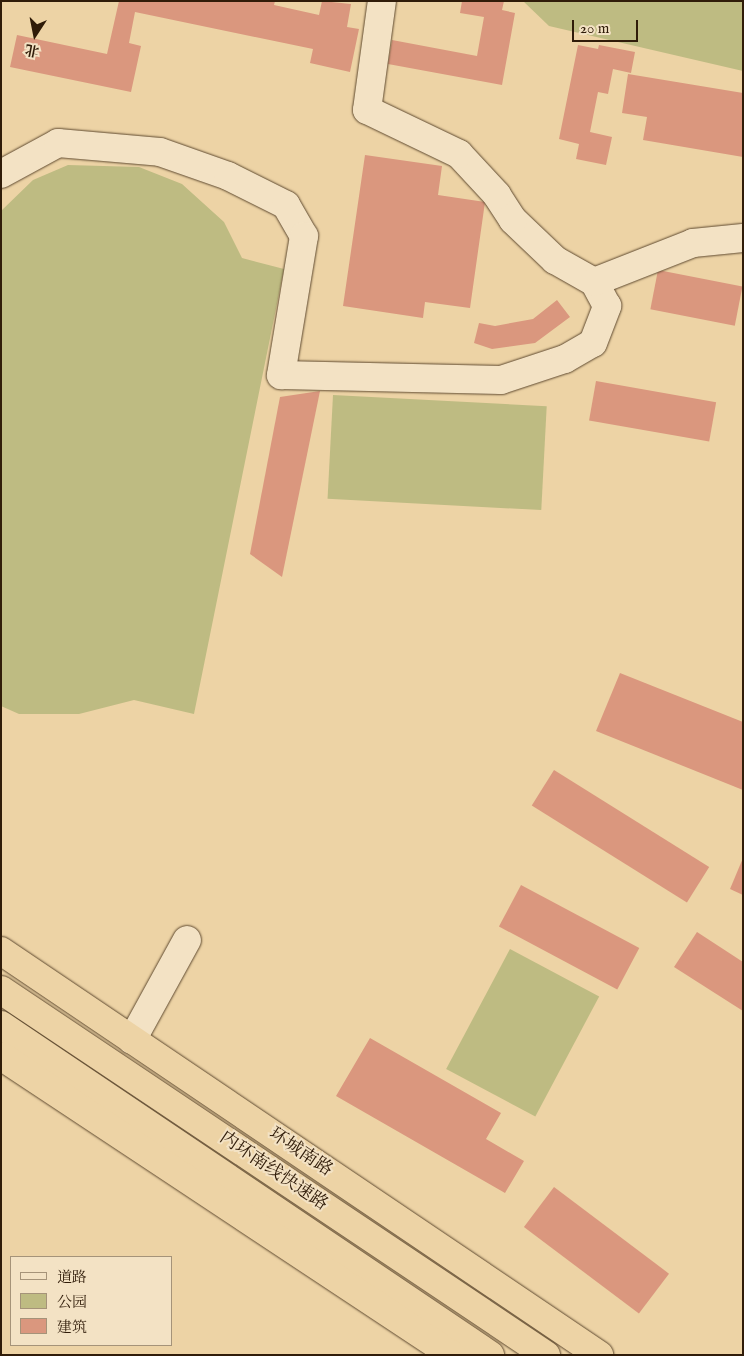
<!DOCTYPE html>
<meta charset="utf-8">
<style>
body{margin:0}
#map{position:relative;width:744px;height:1356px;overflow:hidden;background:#edd3a5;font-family:"IM FELL English","Noto Serif SC",serif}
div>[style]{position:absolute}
.green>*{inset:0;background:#bebb82;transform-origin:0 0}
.building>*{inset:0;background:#da977e;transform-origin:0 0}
.roads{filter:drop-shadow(0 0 1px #5f4a30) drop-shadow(0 0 1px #5f4a30)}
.minor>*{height:28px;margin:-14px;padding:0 14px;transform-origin:14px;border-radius:14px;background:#f3e2c4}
.highway>*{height:28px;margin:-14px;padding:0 14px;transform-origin:14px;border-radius:14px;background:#edd3a5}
span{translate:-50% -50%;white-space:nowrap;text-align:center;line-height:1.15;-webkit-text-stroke:4px #f3e2c4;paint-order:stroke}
.street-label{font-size:18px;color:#301c09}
.frame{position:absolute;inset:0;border:2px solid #301c09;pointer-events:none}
.legend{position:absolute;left:10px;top:1256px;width:162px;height:90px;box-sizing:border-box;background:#f3e2c4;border:1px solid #a59379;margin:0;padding:6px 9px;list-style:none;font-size:15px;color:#301c09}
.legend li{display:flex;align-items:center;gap:10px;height:25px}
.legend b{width:25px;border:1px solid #a59379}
.north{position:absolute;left:10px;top:10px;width:50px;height:50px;-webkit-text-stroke:4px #f3e2c4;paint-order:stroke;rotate:191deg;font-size:14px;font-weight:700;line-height:20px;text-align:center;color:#301c09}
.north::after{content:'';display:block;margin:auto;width:18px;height:22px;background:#301c09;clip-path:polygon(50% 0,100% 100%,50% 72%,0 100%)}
.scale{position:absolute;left:572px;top:20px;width:66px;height:22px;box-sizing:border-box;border:2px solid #301c09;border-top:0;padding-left:6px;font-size:15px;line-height:18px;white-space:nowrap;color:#301c09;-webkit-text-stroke:4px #f3e2c4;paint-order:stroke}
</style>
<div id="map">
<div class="green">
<div style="clip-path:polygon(523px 1px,743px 1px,743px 71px,549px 26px)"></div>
<div style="clip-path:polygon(68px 165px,139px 167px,182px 184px,224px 222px,242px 258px,284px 269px,194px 714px,134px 700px,79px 714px,19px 714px,1px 706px,1px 211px,33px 180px)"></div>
<div style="left:333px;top:395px;width:214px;height:104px;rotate:3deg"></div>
<div style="left:510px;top:949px;width:101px;height:136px;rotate:28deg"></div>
</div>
<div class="building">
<div style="clip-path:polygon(119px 1px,275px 1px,274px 5px,319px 15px,322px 1px,351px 4px,347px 27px,359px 29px,350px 72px,310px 63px,313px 49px,135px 12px,129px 43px,141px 46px,131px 92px,10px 67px,17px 35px,107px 54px)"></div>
<div style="clip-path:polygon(462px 1px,504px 1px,502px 10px,515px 13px,502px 85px,388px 64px,392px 40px,477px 56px,484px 17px,460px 13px)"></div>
<div style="clip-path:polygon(578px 45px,598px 49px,599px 45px,635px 52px,631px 73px,613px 69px,608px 94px,598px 92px,590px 132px,612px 137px,606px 165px,576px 159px,579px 144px,559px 139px)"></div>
<div style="clip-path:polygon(628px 74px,743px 93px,743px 157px,643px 140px,647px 117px,622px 113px)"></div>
<div style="clip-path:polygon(365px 155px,442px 166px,438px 195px,485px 202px,470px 308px,425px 302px,423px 318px,343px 306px)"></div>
<div style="left:658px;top:270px;width:86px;height:40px;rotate:11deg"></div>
<div style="clip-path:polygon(557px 300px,570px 317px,535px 343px,492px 349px,474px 343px,479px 323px,495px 326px,533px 319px)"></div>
<div style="left:596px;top:381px;width:122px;height:40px;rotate:10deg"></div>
<div style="clip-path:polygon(320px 391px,282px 577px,250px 554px,280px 397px)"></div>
<div style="clip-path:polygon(620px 673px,743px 722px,743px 790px,596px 731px)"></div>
<div style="left:554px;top:770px;width:183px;height:42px;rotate:32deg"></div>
<div style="clip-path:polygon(743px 858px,743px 895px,730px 889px)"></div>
<div style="left:521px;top:885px;width:134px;height:47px;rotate:28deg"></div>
<div style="clip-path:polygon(697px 932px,743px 962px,743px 1011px,674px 967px)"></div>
<div style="clip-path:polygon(370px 1038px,501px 1113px,486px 1139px,524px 1161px,505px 1193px,336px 1096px)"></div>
<div style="left:554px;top:1187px;width:144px;height:50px;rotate:37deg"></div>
</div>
<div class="roads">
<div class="minor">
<div style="left:1px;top:174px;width:65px;rotate:-28.5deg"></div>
<div style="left:58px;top:143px;width:102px;rotate:5deg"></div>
<div style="left:160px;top:152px;width:72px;rotate:19.4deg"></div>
<div style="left:228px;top:176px;width:65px;rotate:26.6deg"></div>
<div style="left:286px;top:205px;width:36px;rotate:60deg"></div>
<div style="left:304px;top:236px;width:141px;rotate:99.4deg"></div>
<div style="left:281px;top:375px;width:220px;rotate:1.3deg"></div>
<div style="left:501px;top:380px;width:67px;rotate:-18.2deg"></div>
<div style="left:565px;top:359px;width:32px;rotate:-30deg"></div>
<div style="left:593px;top:343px;width:40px;rotate:-69deg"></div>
<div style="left:607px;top:306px;width:27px;rotate:-118deg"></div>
<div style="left:594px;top:282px;width:45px;rotate:-150.6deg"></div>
<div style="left:555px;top:260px;width:58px;rotate:-136.4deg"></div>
<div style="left:513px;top:220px;width:30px;rotate:-123deg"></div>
<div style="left:497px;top:195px;width:56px;rotate:-132.8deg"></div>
<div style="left:459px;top:154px;width:102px;rotate:-154.4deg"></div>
<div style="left:367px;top:110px;width:110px;rotate:-82.2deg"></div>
<div style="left:594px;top:282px;width:106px;rotate:-21.5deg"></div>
<div style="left:693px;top:243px;width:50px;rotate:-5.7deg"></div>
<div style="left:132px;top:1040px;width:114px;rotate:-61.2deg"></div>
</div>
<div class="highway">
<div style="left:1px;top:951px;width:722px;rotate:34.04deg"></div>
<div style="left:1px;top:990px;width:656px;rotate:33.81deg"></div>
<div style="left:1px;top:1025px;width:590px;rotate:34.01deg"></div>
<div style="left:1px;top:1056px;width:541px;rotate:33.54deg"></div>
</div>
</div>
<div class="street-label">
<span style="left:300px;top:1153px;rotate:34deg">环城南路</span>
<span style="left:273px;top:1172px;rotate:34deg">内环南线快速路</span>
</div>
<div class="frame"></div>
<ul class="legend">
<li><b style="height:6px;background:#f3e2c4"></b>道路</li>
<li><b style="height:14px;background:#bebb82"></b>公园</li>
<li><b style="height:14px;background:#da977e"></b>建筑</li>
</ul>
<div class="north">北</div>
<div class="scale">20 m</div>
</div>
